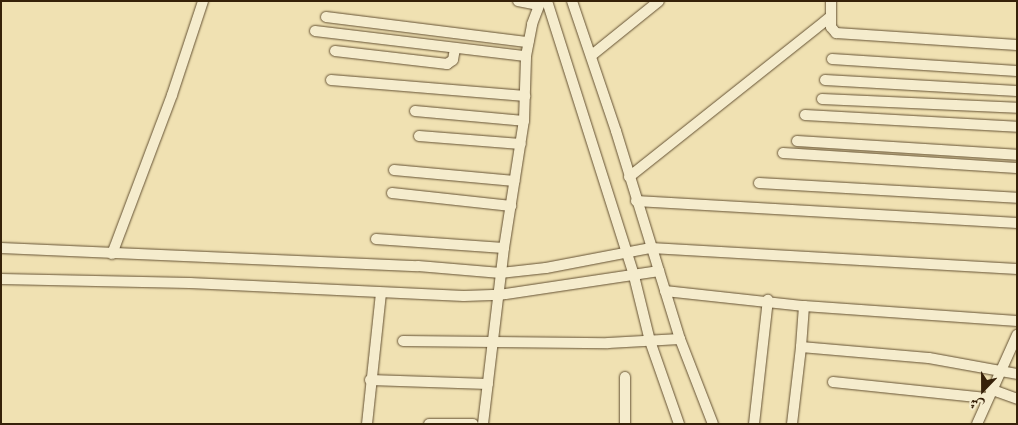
<!DOCTYPE html>
<meta charset="utf-8">
<style>
body{margin:0}
#map{position:relative;width:1018px;height:425px;overflow:hidden;background:#f0e1b2;font-family:Cardo,Amiri,serif}
div>[style]{position:absolute}
.roads{filter:drop-shadow(0 0 1px #645133) drop-shadow(0 0 1px #645133)}
.minor>*{height:10px;margin:-5px;padding:0 5px;transform-origin:5px;border-radius:5px;background:#f5eccd}
span{translate:-50% -50%;white-space:nowrap;text-align:center;line-height:1.15;-webkit-text-stroke:4px #f5eccd;paint-order:stroke}
.frame{position:absolute;inset:0;border:2px solid #362109;pointer-events:none}
.north{position:absolute;left:958px;top:365px;width:50px;height:50px;-webkit-text-stroke:4px #f5eccd;paint-order:stroke;rotate:202deg;font-size:14px;font-weight:700;line-height:20px;text-align:center;color:#362109}
.north::after{content:'';display:block;margin:auto;width:18px;height:22px;background:#362109;clip-path:polygon(50% 0,100% 100%,50% 72%,0 100%)}
</style>
<div id="map">
<div class="roads">
<div class="minor">
<div style="left:518px;top:1px;width:21px;rotate:11deg"></div>
<div style="left:547px;top:1px;width:288px;rotate:72.4deg"></div>
<div style="left:634px;top:276px;width:67px;rotate:76.2deg"></div>
<div style="left:650px;top:341px;width:88px;rotate:70.7deg"></div>
<div style="left:572px;top:1px;width:137px;rotate:71.3deg"></div>
<div style="left:616px;top:131px;width:218px;rotate:72.9deg"></div>
<div style="left:680px;top:339px;width:91px;rotate:68.8deg"></div>
<div style="left:831px;top:1px;width:26px;rotate:90deg"></div>
<div style="left:831px;top:27px;width:8px;rotate:50deg"></div>
<div style="left:836px;top:33px;width:181px;rotate:3.8deg"></div>
<div style="left:326px;top:17px;width:204px;rotate:7.1deg"></div>
<div style="left:315px;top:31px;width:212px;rotate:6.8deg"></div>
<div style="left:335px;top:51px;width:113px;rotate:6.6deg"></div>
<div style="left:447px;top:64px;width:7px;rotate:-34deg"></div>
<div style="left:453px;top:60px;width:11px;rotate:-80deg"></div>
<div style="left:592px;top:55px;width:86px;rotate:-38.9deg"></div>
<div style="left:832px;top:59px;width:185px;rotate:3.7deg"></div>
<div style="left:331px;top:80px;width:195px;rotate:4.7deg"></div>
<div style="left:825px;top:80px;width:192px;rotate:3.3deg"></div>
<div style="left:822px;top:99px;width:195px;rotate:2.6deg"></div>
<div style="left:415px;top:111px;width:109px;rotate:5.2deg"></div>
<div style="left:805px;top:115px;width:212px;rotate:3.2deg"></div>
<div style="left:419px;top:136px;width:102px;rotate:4.5deg"></div>
<div style="left:797px;top:141px;width:220px;rotate:3.6deg"></div>
<div style="left:783px;top:153px;width:234px;rotate:3.7deg"></div>
<div style="left:394px;top:170px;width:121px;rotate:5.2deg"></div>
<div style="left:629px;top:177px;width:257px;rotate:-38.5deg"></div>
<div style="left:759px;top:183px;width:258px;rotate:3.3deg"></div>
<div style="left:392px;top:193px;width:120px;rotate:6.2deg"></div>
<div style="left:636px;top:201px;width:382px;rotate:3.3deg"></div>
<div style="left:376px;top:239px;width:128px;rotate:4deg"></div>
<div style="left:1px;top:248px;width:417px;rotate:2.5deg"></div>
<div style="left:418px;top:266px;width:83px;rotate:4.8deg"></div>
<div style="left:501px;top:273px;width:45px;rotate:-6.3deg"></div>
<div style="left:546px;top:268px;width:107px;rotate:-10.8deg"></div>
<div style="left:651px;top:248px;width:367px;rotate:3.3deg"></div>
<div style="left:112px;top:254px;width:170px;rotate:-69.3deg"></div>
<div style="left:172px;top:95px;width:99px;rotate:-71.7deg"></div>
<div style="left:1px;top:279px;width:189px;rotate:1.2deg"></div>
<div style="left:190px;top:283px;width:274px;rotate:2.7deg"></div>
<div style="left:464px;top:296px;width:35px;rotate:-2deg"></div>
<div style="left:499px;top:295px;width:162px;rotate:-8.5deg"></div>
<div style="left:665px;top:291px;width:140px;rotate:6.2deg"></div>
<div style="left:804px;top:306px;width:214px;rotate:4deg"></div>
<div style="left:804px;top:306px;width:41px;rotate:94.2deg"></div>
<div style="left:801px;top:347px;width:128px;rotate:4.9deg"></div>
<div style="left:929px;top:358px;width:89px;rotate:10.3deg"></div>
<div style="left:403px;top:341px;width:205px;rotate:0.6deg"></div>
<div style="left:608px;top:343px;width:72px;rotate:-3.2deg"></div>
<div style="left:370px;top:380px;width:118px;rotate:1.9deg"></div>
<div style="left:833px;top:382px;width:154px;rotate:6deg"></div>
<div style="left:990px;top:389px;width:29px;rotate:20deg"></div>
<div style="left:367px;top:424px;width:131px;rotate:-83.9deg"></div>
<div style="left:429px;top:424px;width:44px"></div>
<div style="left:483px;top:424px;width:177px;rotate:-83.2deg"></div>
<div style="left:504px;top:248px;width:129px;rotate:-81.1deg"></div>
<div style="left:524px;top:121px;width:65px;rotate:-88.2deg"></div>
<div style="left:526px;top:56px;width:33px;rotate:-79deg"></div>
<div style="left:532px;top:24px;width:25px;rotate:-69deg"></div>
<div style="left:625px;top:424px;width:47px;rotate:-90deg"></div>
<div style="left:754px;top:424px;width:125px;rotate:-83.6deg"></div>
<div style="left:792px;top:424px;width:78px;rotate:-83.3deg"></div>
<div style="left:977px;top:424px;width:98px;rotate:-65.8deg"></div>
</div>
</div>
<div class="frame"></div>
<div class="north">ش</div>
</div>
